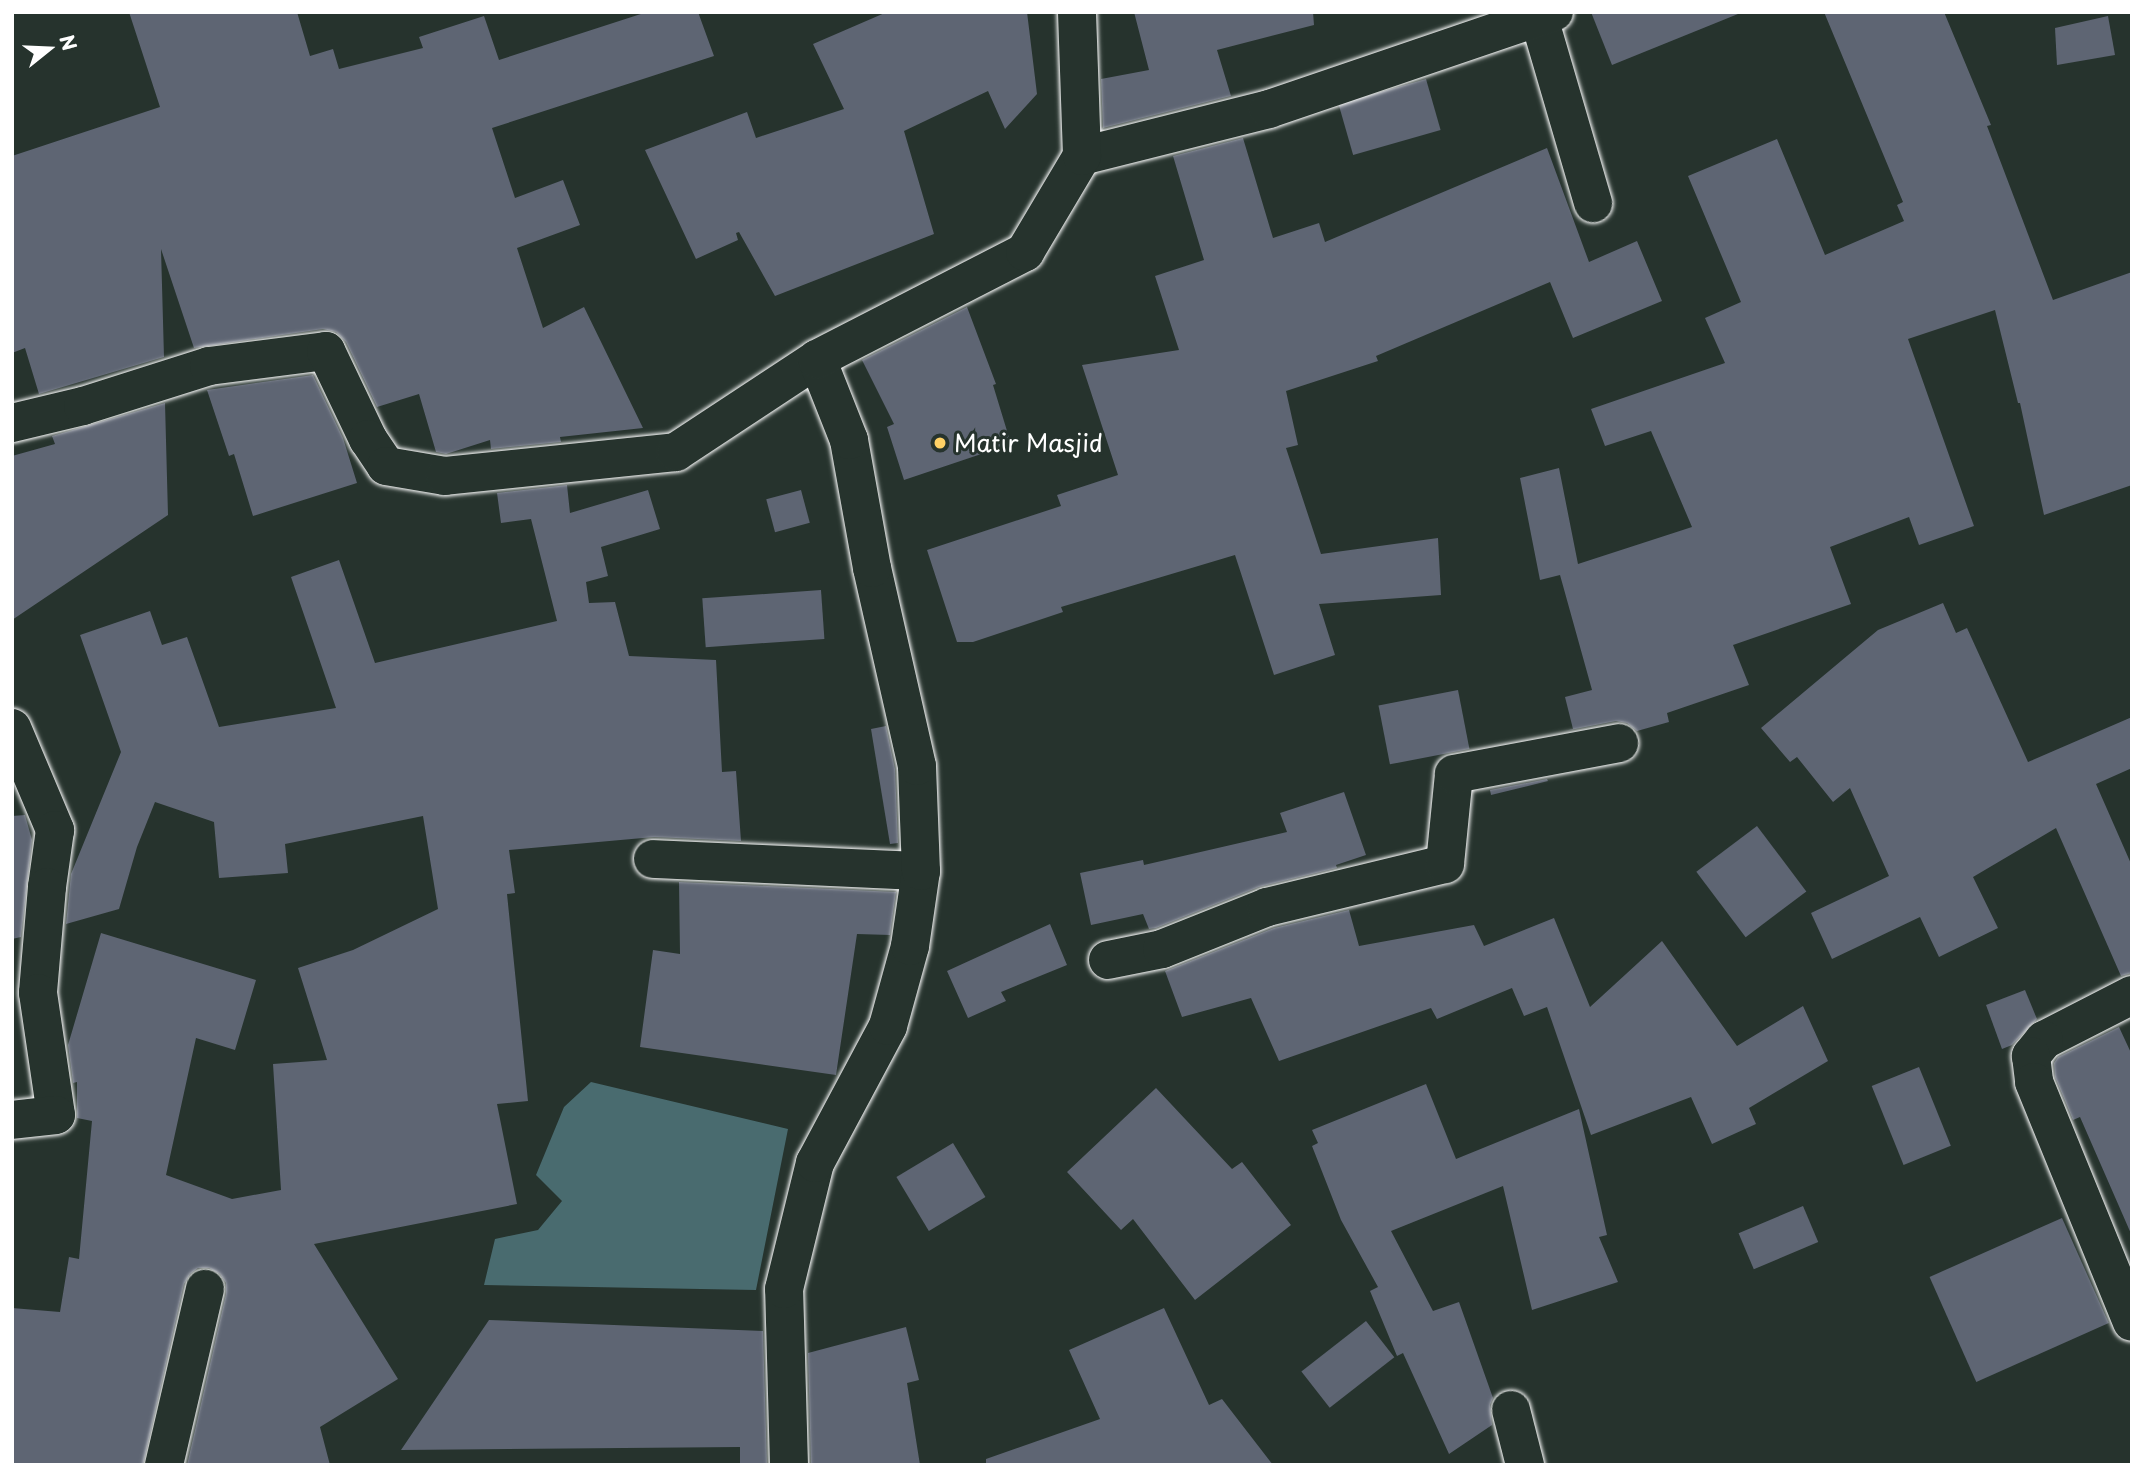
<!DOCTYPE html>
<style>
body{margin:0}
#map{position:relative;width:2144px;height:1477px;overflow:hidden;background:#26332d;font-family:"Playpen Sans",sans-serif}
div>[style]{position:absolute}
.water>*{inset:0;background:#496b6f}
.building>*{inset:0;background:#5e6573;transform-origin:0 0}
.roads{filter:drop-shadow(0 0 2px #fff) drop-shadow(0 0 2px #fff)}
.street>*{height:38px;margin:-19px;padding:0 19px;transform-origin:19px;border-radius:19px;background:#26332d}
.dots>*{width:19px;height:19px;translate:-50% -50%;box-sizing:border-box;border:4px solid #26332d;border-radius:50%}
span{translate:-50% -50%;white-space:nowrap;text-align:center;line-height:1.15;-webkit-text-stroke:6px #26332d;paint-order:stroke}
.poi-label{font-size:24px;color:#fff}
.left{translate:0 -50%;text-align:left}
.frame{position:absolute;inset:0;border:14px solid #fff;pointer-events:none}
.north{position:absolute;left:14px;top:14px;width:70px;height:70px;-webkit-text-stroke:5px #26332d;paint-order:stroke;rotate:72deg;font-size:19px;font-weight:700;line-height:28px;text-align:center;color:#fff}
.north::after{content:'';display:block;margin:auto;width:24px;height:32px;background:#fff;clip-path:polygon(50% 0,100% 100%,50% 72%,0 100%)}
</style>
<div id="map">
<div class="water">
<div style="clip-path:polygon(591px 1082px,788px 1129px,756px 1290px,484px 1285px,495px 1239px,538px 1230px,562px 1201px,536px 1175px,564px 1107px)"></div>
</div>
<div class="building">
<div style="clip-path:polygon(129px 12px,297px 12px,310px 56px,333px 49px,339px 69px,423px 48px,419px 37px,484px 16px,499px 60px,647px 12px,698px 12px,714px 56px,492px 128px,515px 198px,563px 180px,580px 225px,517px 248px,543px 328px,584px 307px,643px 428px,560px 437px,561px 442px,491px 449px,490px 440px,446px 454px,436px 452px,419px 394px,377px 407px,346px 342px,336px 332px,323px 329px,194px 348px,161px 249px,164px 357px,39px 394px,25px 348px,12px 353px,12px 156px,160px 107px)"></div>
<div style="clip-path:polygon(887px 12px,1027px 12px,1037px 94px,1005px 129px,988px 91px,904px 131px,934px 234px,775px 296px,739px 232px,736px 233px,738px 240px,696px 259px,645px 150px,747px 112px,756px 138px,844px 109px,813px 44px)"></div>
<div style="clip-path:polygon(1134px 12px,1313px 12px,1314px 25px,1217px 50px,1231px 96px,1103px 128px,1101px 79px,1149px 70px)"></div>
<div style="clip-path:polygon(1591px 12px,1737px 12px,1738px 14px,1612px 65px)"></div>
<div style="clip-path:polygon(1824px 12px,1944px 12px,1991px 125px,1987px 126px,2053px 300px,2132px 272px,2132px 485px,2044px 515px,2020px 403px,2018px 403px,1995px 310px,1908px 339px,1974px 526px,1919px 545px,1909px 517px,1830px 547px,1851px 604px,1733px 645px,1749px 685px,1667px 713px,1669px 722px,1637px 731px,1627px 723px,1616px 721px,1565px 731px,1573px 729px,1565px 697px,1592px 690px,1560px 575px,1540px 580px,1520px 478px,1559px 468px,1578px 564px,1692px 527px,1651px 431px,1605px 446px,1591px 409px,1725px 363px,1705px 318px,1741px 302px,1688px 176px,1777px 139px,1825px 255px,1904px 221px,1897px 205px,1903px 202px)"></div>
<div style="clip-path:polygon(2108px 16px,2115px 55px,2057px 65px,2055px 28px)"></div>
<div style="left:1426px;top:79px;width:53px;height:91px;rotate:74deg"></div>
<div style="clip-path:polygon(1243px 138px,1273px 238px,1319px 223px,1325px 242px,1547px 148px,1589px 262px,1637px 241px,1662px 301px,1573px 338px,1550px 282px,1376px 356px,1378px 361px,1286px 391px,1298px 445px,1286px 448px,1321px 554px,1438px 538px,1441px 595px,1319px 604px,1335px 655px,1274px 675px,1235px 555px,1061px 607px,1063px 612px,973px 642px,957px 642px,927px 550px,1061px 506px,1057px 495px,1118px 475px,1082px 365px,1179px 350px,1155px 276px,1204px 260px,1173px 156px)"></div>
<div style="clip-path:polygon(967px 307px,996px 384px,993px 385px,1011px 444px,904px 480px,887px 427px,894px 424px,862px 360px)"></div>
<div style="clip-path:polygon(313px 375px,343px 438px,357px 483px,253px 516px,234px 454px,229px 456px,207px 390px)"></div>
<div style="clip-path:polygon(165px 403px,168px 515px,12px 620px,12px 456px,55px 444px,52px 436px)"></div>
<div style="clip-path:polygon(567px 485px,570px 513px,648px 490px,660px 529px,601px 547px,608px 576px,586px 582px,589px 603px,615px 602px,629px 656px,716px 660px,722px 772px,736px 771px,741px 841px,654px 837px,509px 850px,515px 893px,507px 894px,528px 1101px,497px 1104px,517px 1204px,314px 1244px,398px 1379px,320px 1427px,330px 1465px,187px 1465px,226px 1294px,226px 1283px,220px 1274px,209px 1268px,198px 1268px,190px 1274px,184px 1284px,143px 1465px,12px 1465px,12px 1308px,60px 1312px,69px 1257px,79px 1259px,92px 1121px,77px 1118px,77px 1082px,73px 1083px,68px 1045px,101px 933px,256px 980px,235px 1050px,196px 1038px,166px 1175px,232px 1199px,281px 1190px,273px 1064px,327px 1060px,298px 968px,353px 950px,438px 909px,423px 816px,285px 844px,288px 873px,219px 878px,214px 822px,155px 802px,137px 847px,119px 909px,66px 924px,71px 874px,121px 752px,80px 635px,150px 611px,162px 645px,187px 637px,219px 727px,336px 708px,291px 577px,339px 560px,375px 663px,557px 621px,531px 519px,501px 523px,497px 493px)"></div>
<div style="left:801px;top:490px;width:34px;height:36px;rotate:75deg"></div>
<div style="left:821px;top:590px;width:49px;height:119px;rotate:86deg"></div>
<div style="clip-path:polygon(1943px 603px,1956px 633px,1967px 628px,2028px 762px,2132px 717px,2132px 768px,2096px 784px,2132px 866px,2132px 973px,2121px 976px,2056px 828px,1973px 877px,1998px 928px,1939px 957px,1920px 917px,1832px 959px,1811px 913px,1889px 876px,1850px 788px,1833px 802px,1797px 757px,1790px 762px,1761px 728px,1878px 630px)"></div>
<div style="left:1458px;top:690px;width:60px;height:81px;rotate:79deg"></div>
<div style="clip-path:polygon(886px 726px,895px 769px,898px 843px,890px 844px,871px 729px)"></div>
<div style="clip-path:polygon(1547px 779px,1548px 781px,1491px 795px,1490px 790px)"></div>
<div style="clip-path:polygon(1344px 792px,1366px 855px,1336px 865px,1337px 868px,1259px 887px,1156px 928px,1149px 929px,1143px 914px,1091px 925px,1080px 873px,1143px 860px,1144px 865px,1287px 832px,1280px 813px)"></div>
<div style="clip-path:polygon(12px 816px,25px 815px,32px 840px,21px 937px,12px 939px)"></div>
<div style="left:1757px;top:826px;width:82px;height:76px;rotate:53deg"></div>
<div style="clip-path:polygon(679px 882px,896px 892px,890px 935px,857px 934px,836px 1075px,640px 1047px,653px 950px,680px 954px)"></div>
<div style="clip-path:polygon(1349px 910px,1359px 946px,1474px 925px,1484px 946px,1554px 918px,1590px 1007px,1662px 941px,1737px 1046px,1803px 1006px,1828px 1061px,1749px 1108px,1756px 1124px,1712px 1144px,1691px 1097px,1591px 1135px,1547px 1007px,1524px 1016px,1512px 988px,1437px 1019px,1431px 1008px,1279px 1061px,1251px 998px,1182px 1017px,1165px 971px,1274px 928px)"></div>
<div style="clip-path:polygon(1050px 924px,1067px 965px,1001px 992px,1006px 1001px,968px 1018px,947px 971px)"></div>
<div style="clip-path:polygon(2025px 990px,2037px 1019px,2012px 1045px,2002px 1049px,1986px 1005px)"></div>
<div style="clip-path:polygon(2119px 1027px,2132px 1055px,2132px 1236px,2080px 1117px,2073px 1120px,2055px 1077px,2054px 1063px,2058px 1057px)"></div>
<div style="left:1919px;top:1067px;width:85px;height:51px;rotate:68deg"></div>
<div style="clip-path:polygon(1426px 1084px,1456px 1159px,1579px 1109px,1607px 1235px,1599px 1237px,1618px 1282px,1532px 1310px,1503px 1186px,1391px 1231px,1433px 1311px,1459px 1302px,1493px 1398px,1490px 1405px,1492px 1425px,1449px 1454px,1403px 1353px,1397px 1356px,1370px 1291px,1378px 1287px,1341px 1220px,1312px 1146px,1318px 1143px,1312px 1130px)"></div>
<div style="clip-path:polygon(1156px 1088px,1232px 1169px,1242px 1162px,1291px 1225px,1195px 1300px,1133px 1219px,1121px 1230px,1067px 1172px)"></div>
<div style="left:953px;top:1143px;width:63px;height:66px;rotate:59deg"></div>
<div style="left:1803px;top:1206px;width:39px;height:70px;rotate:67deg"></div>
<div style="left:2062px;top:1218px;width:115px;height:145px;rotate:66deg"></div>
<div style="clip-path:polygon(1164px 1308px,1209px 1405px,1222px 1399px,1273px 1465px,986px 1465px,986px 1459px,1100px 1419px,1069px 1350px)"></div>
<div style="clip-path:polygon(489px 1320px,763px 1331px,767px 1465px,740px 1465px,740px 1447px,401px 1450px)"></div>
<div style="left:1366px;top:1321px;width:46px;height:82px;rotate:52deg"></div>
<div style="clip-path:polygon(906px 1327px,919px 1380px,907px 1383px,920px 1465px,811px 1465px,808px 1353px)"></div>
</div>
<div class="roads">
<div class="street">
<div style="left:1539px;top:18px;width:193px;rotate:73.7deg"></div>
<div style="left:1082px;top:156px;width:193px;rotate:-14.1deg"></div>
<div style="left:1269px;top:109px;width:301px;rotate:-18.8deg"></div>
<div style="left:12px;top:423px;width:73px;rotate:-13.5deg"></div>
<div style="left:83px;top:406px;width:132px;rotate:-17.6deg"></div>
<div style="left:209px;top:366px;width:118px;rotate:-7.3deg"></div>
<div style="left:326px;top:351px;width:98px;rotate:64.5deg"></div>
<div style="left:368px;top:439px;width:32px;rotate:56deg"></div>
<div style="left:386px;top:466px;width:60px;rotate:9.6deg"></div>
<div style="left:445px;top:476px;width:232px;rotate:-5.9deg"></div>
<div style="left:676px;top:452px;width:169px;rotate:-33.4deg"></div>
<div style="left:12px;top:728px;width:111px;rotate:67.1deg"></div>
<div style="left:55px;top:830px;width:58px;rotate:98deg"></div>
<div style="left:47px;top:887px;width:106px;rotate:94.9deg"></div>
<div style="left:38px;top:993px;width:123px;rotate:81.6deg"></div>
<div style="left:56px;top:1115px;width:44px;rotate:173.5deg"></div>
<div style="left:653px;top:859px;width:268px;rotate:2.6deg"></div>
<div style="left:1108px;top:960px;width:55px;rotate:-11.5deg"></div>
<div style="left:1162px;top:949px;width:113px;rotate:-21.8deg"></div>
<div style="left:1267px;top:907px;width:183px;rotate:-13.6deg"></div>
<div style="left:1445px;top:864px;width:90px;rotate:-84.3deg"></div>
<div style="left:1454px;top:774px;width:168px;rotate:-10.6deg"></div>
<div style="left:2132px;top:995px;width:99px;rotate:152.9deg"></div>
<div style="left:2044px;top:1040px;width:21px;rotate:129deg"></div>
<div style="left:2031px;top:1056px;width:26px;rotate:83deg"></div>
<div style="left:2034px;top:1082px;width:259px;rotate:67.8deg"></div>
<div style="left:1511px;top:1410px;width:57px;rotate:75.7deg"></div>
<div style="left:164px;top:1465px;width:181px;rotate:-76.9deg"></div>
<div style="left:789px;top:1465px;width:176px;rotate:-91.6deg"></div>
<div style="left:784px;top:1289px;width:130px;rotate:-76.2deg"></div>
<div style="left:815px;top:1163px;width:155px;rotate:-61.9deg"></div>
<div style="left:888px;top:1026px;width:83px;rotate:-74.6deg"></div>
<div style="left:910px;top:946px;width:76px;rotate:-81.7deg"></div>
<div style="left:921px;top:871px;width:105px;rotate:-92.2deg"></div>
<div style="left:917px;top:766px;width:203px;rotate:-102.8deg"></div>
<div style="left:872px;top:568px;width:130px;rotate:-100.2deg"></div>
<div style="left:849px;top:440px;width:87px;rotate:-111.6deg"></div>
<div style="left:817px;top:359px;width:234px;rotate:-27.2deg"></div>
<div style="left:1025px;top:252px;width:112px;rotate:-59.3deg"></div>
<div style="left:1082px;top:156px;width:144px;rotate:-92deg"></div>
</div>
</div>
<div class="dots">
<div style="left:940px;top:443px;background:#ffd166"></div>
</div>
<div class="poi-label">
<span class="left" style="left:954px;top:443px">Matir Masjid</span>
</div>
<div class="frame"></div>
<div class="north">N</div>
</div>
